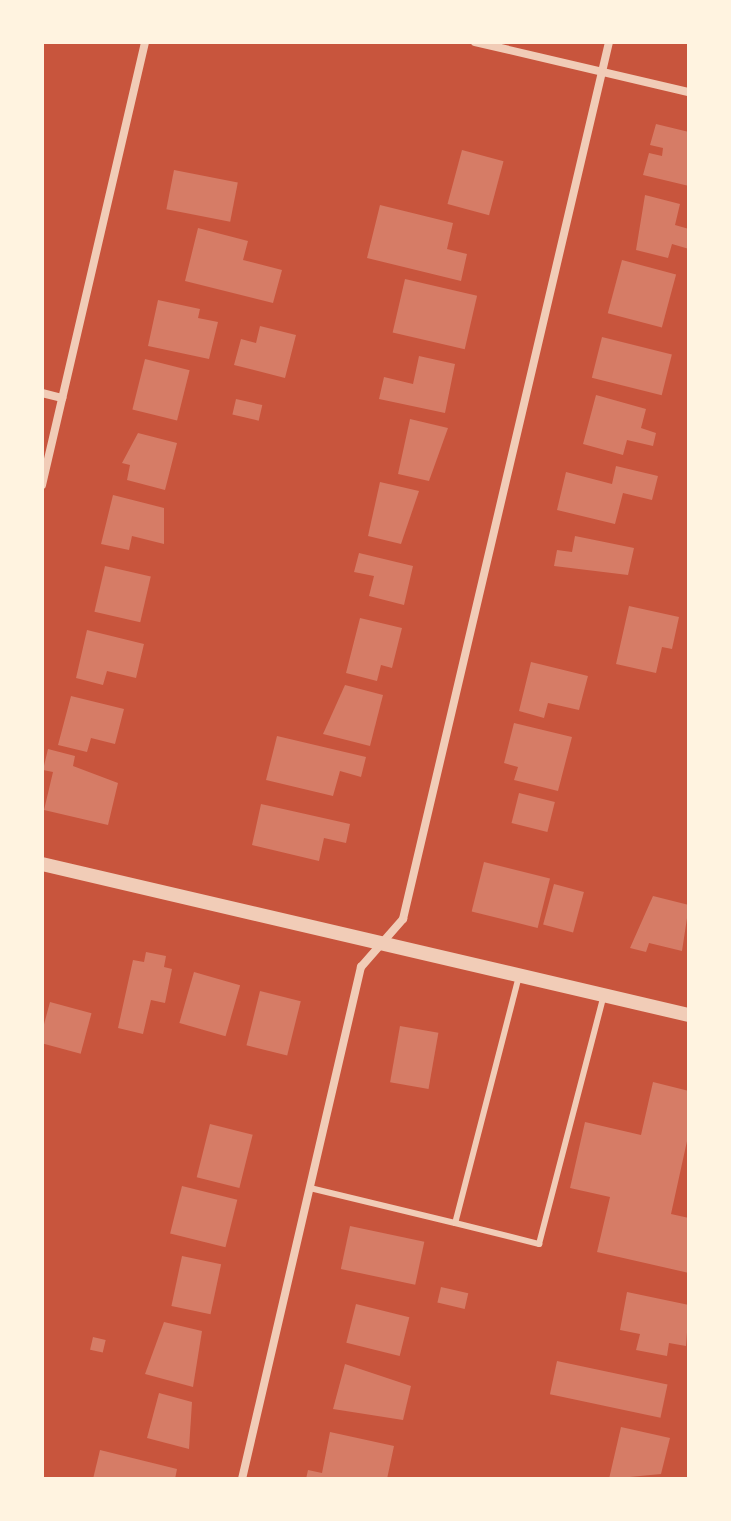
<!DOCTYPE html>
<style>
body{margin:0}
#map{position:relative;width:731px;height:1521px;overflow:hidden;background:#c8553d;font-family:"PT Sans",sans-serif}
div>[style]{position:absolute}
.building>*{inset:0;background:#d67c66;transform-origin:0 0}
.service>*{height:6px;margin:-3px;padding:0 3px;transform-origin:3px;border-radius:3px;background:#f1ccb7}
.minor>*{height:8px;margin:-4px;padding:0 4px;transform-origin:4px;border-radius:4px;background:#f1ccb7}
.tertiary>*{height:14px;margin:-7px;padding:0 7px;transform-origin:7px;border-radius:7px;background:#f1ccb7}
span{translate:-50% -50%;white-space:nowrap;text-align:center;line-height:1.15;-webkit-text-stroke:6px #fff3e0;paint-order:stroke}
.frame{position:absolute;inset:0;border:44px solid #fff3e0;pointer-events:none}
</style>
<div id="map">
<div class="building">
<div style="clip-path:polygon(656px 124px,689px 132px,689px 186px,643px 175px,649px 153px,662px 156px,663px 148px,650px 145px)"></div>
<div style="left:462px;top:150px;width:43px;height:56px;rotate:15deg"></div>
<div style="left:174px;top:170px;width:65px;height:40px;rotate:11deg"></div>
<div style="clip-path:polygon(645px 195px,680px 204px,675px 225px,689px 229px,689px 249px,672px 244px,668px 258px,636px 250px)"></div>
<div style="clip-path:polygon(380px 205px,453px 223px,447px 249px,467px 254px,461px 281px,367px 258px)"></div>
<div style="clip-path:polygon(198px 228px,248px 241px,243px 260px,282px 270px,273px 303px,185px 281px)"></div>
<div style="left:622px;top:260px;width:56px;height:55px;rotate:15deg"></div>
<div style="left:405px;top:279px;width:74px;height:55px;rotate:13deg"></div>
<div style="clip-path:polygon(158px 300px,200px 309px,198px 318px,218px 322px,209px 359px,148px 346px)"></div>
<div style="clip-path:polygon(260px 326px,296px 335px,285px 378px,234px 365px,241px 339px,256px 343px)"></div>
<div style="left:602px;top:337px;width:72px;height:42px;rotate:14deg"></div>
<div style="clip-path:polygon(419px 356px,455px 364px,445px 413px,379px 399px,384px 377px,413px 384px)"></div>
<div style="left:145px;top:359px;width:46px;height:52px;rotate:14deg"></div>
<div style="clip-path:polygon(596px 395px,646px 409px,641px 428px,656px 433px,653px 446px,627px 440px,623px 455px,583px 444px)"></div>
<div style="left:236px;top:399px;width:27px;height:16px;rotate:13deg"></div>
<div style="clip-path:polygon(410px 419px,448px 428px,429px 481px,398px 474px)"></div>
<div style="clip-path:polygon(138px 433px,177px 443px,165px 490px,127px 480px,130px 465px,122px 463px)"></div>
<div style="clip-path:polygon(616px 466px,658px 476px,652px 500px,623px 493px,615px 524px,557px 510px,566px 472px,612px 484px)"></div>
<div style="clip-path:polygon(380px 482px,419px 491px,401px 544px,368px 536px)"></div>
<div style="clip-path:polygon(113px 495px,164px 508px,164px 544px,132px 536px,129px 550px,101px 544px)"></div>
<div style="clip-path:polygon(575px 536px,634px 548px,628px 575px,554px 566px,557px 550px,572px 552px)"></div>
<div style="clip-path:polygon(359px 553px,413px 566px,404px 605px,369px 596px,374px 576px,354px 572px)"></div>
<div style="left:105px;top:566px;width:47px;height:47px;rotate:13deg"></div>
<div style="clip-path:polygon(629px 606px,679px 617px,672px 649px,662px 647px,656px 673px,616px 664px)"></div>
<div style="clip-path:polygon(360px 618px,402px 628px,392px 668px,381px 665px,377px 681px,346px 673px)"></div>
<div style="clip-path:polygon(87px 630px,144px 644px,136px 678px,107px 671px,103px 685px,76px 678px)"></div>
<div style="clip-path:polygon(531px 662px,588px 676px,579px 710px,548px 703px,544px 718px,519px 711px)"></div>
<div style="clip-path:polygon(345px 685px,383px 695px,370px 746px,323px 734px)"></div>
<div style="clip-path:polygon(71px 696px,124px 709px,115px 744px,91px 738px,87px 752px,58px 745px)"></div>
<div style="clip-path:polygon(514px 723px,572px 737px,558px 791px,514px 780px,518px 767px,504px 763px)"></div>
<div style="clip-path:polygon(277px 736px,366px 757px,361px 777px,340px 771px,333px 796px,266px 780px)"></div>
<div style="clip-path:polygon(48px 749px,75px 756px,73px 766px,118px 783px,108px 825px,44px 810px,53px 772px,43px 770px)"></div>
<div style="left:519px;top:793px;width:37px;height:31px;rotate:14deg"></div>
<div style="clip-path:polygon(261px 804px,350px 824px,346px 843px,324px 838px,319px 861px,252px 845px)"></div>
<div style="left:484px;top:862px;width:68px;height:51px;rotate:14deg"></div>
<div style="left:554px;top:884px;width:31px;height:42px;rotate:15deg"></div>
<div style="clip-path:polygon(653px 896px,689px 905px,682px 951px,649px 943px,646px 952px,630px 948px)"></div>
<div style="clip-path:polygon(146px 952px,166px 956px,164px 967px,172px 969px,165px 1003px,151px 1000px,143px 1034px,118px 1028px,133px 960px,144px 962px)"></div>
<div style="left:194px;top:972px;width:48px;height:53px;rotate:16deg"></div>
<div style="left:260px;top:991px;width:42px;height:56px;rotate:14deg"></div>
<div style="left:50px;top:1002px;width:43px;height:42px;rotate:15deg"></div>
<div style="left:400px;top:1026px;width:39px;height:57px;rotate:10deg"></div>
<div style="clip-path:polygon(653px 1082px,689px 1091px,689px 1132px,671px 1214px,689px 1218px,689px 1273px,597px 1252px,610px 1197px,570px 1188px,585px 1122px,641px 1135px)"></div>
<div style="left:210px;top:1124px;width:44px;height:55px;rotate:14deg"></div>
<div style="left:182px;top:1186px;width:57px;height:49px;rotate:14deg"></div>
<div style="left:350px;top:1226px;width:76px;height:44px;rotate:12deg"></div>
<div style="left:182px;top:1256px;width:40px;height:51px;rotate:12deg"></div>
<div style="left:441px;top:1287px;width:28px;height:16px;rotate:13deg"></div>
<div style="clip-path:polygon(627px 1292px,689px 1305px,686px 1346px,669px 1343px,667px 1356px,636px 1350px,640px 1334px,620px 1330px)"></div>
<div style="left:356px;top:1304px;width:55px;height:40px;rotate:14deg"></div>
<div style="clip-path:polygon(164px 1322px,202px 1331px,193px 1387px,145px 1374px)"></div>
<div style="left:93px;top:1337px;width:13px;height:13px;rotate:13deg"></div>
<div style="left:557px;top:1361px;width:113px;height:34px;rotate:12deg"></div>
<div style="clip-path:polygon(345px 1364px,411px 1386px,403px 1420px,333px 1409px)"></div>
<div style="clip-path:polygon(159px 1393px,192px 1402px,189px 1449px,147px 1438px)"></div>
<div style="clip-path:polygon(621px 1427px,670px 1438px,661px 1474px,609px 1479px)"></div>
<div style="clip-path:polygon(330px 1432px,394px 1446px,387px 1479px,306px 1479px,308px 1470px,322px 1473px)"></div>
<div style="clip-path:polygon(100px 1450px,177px 1469px,175px 1479px,93px 1479px)"></div>
</div>
<div class="service">
<div style="left:519px;top:976px;width:255px;rotate:104.5deg"></div>
<div style="left:455px;top:1223px;width:87px;rotate:14deg"></div>
<div style="left:539px;top:1244px;width:257px;rotate:-75.4deg"></div>
<div style="left:310px;top:1188px;width:149px;rotate:13.6deg"></div>
</div>
<div class="minor">
<div style="left:475px;top:42px;width:220px;rotate:13.2deg"></div>
<div style="left:42px;top:393px;width:21px;rotate:14deg"></div>
<div style="left:42px;top:485px;width:455px;rotate:-76.9deg"></div>
<div style="left:242px;top:1479px;width:526px;rotate:-76.92deg"></div>
<div style="left:361px;top:967px;width:64px;rotate:-48.8deg"></div>
<div style="left:403px;top:919px;width:901px;rotate:-76.78deg"></div>
</div>
<div class="tertiary">
<div style="left:42px;top:864px;width:664px;rotate:13.14deg"></div>
</div>
<div class="frame"></div>
</div>
